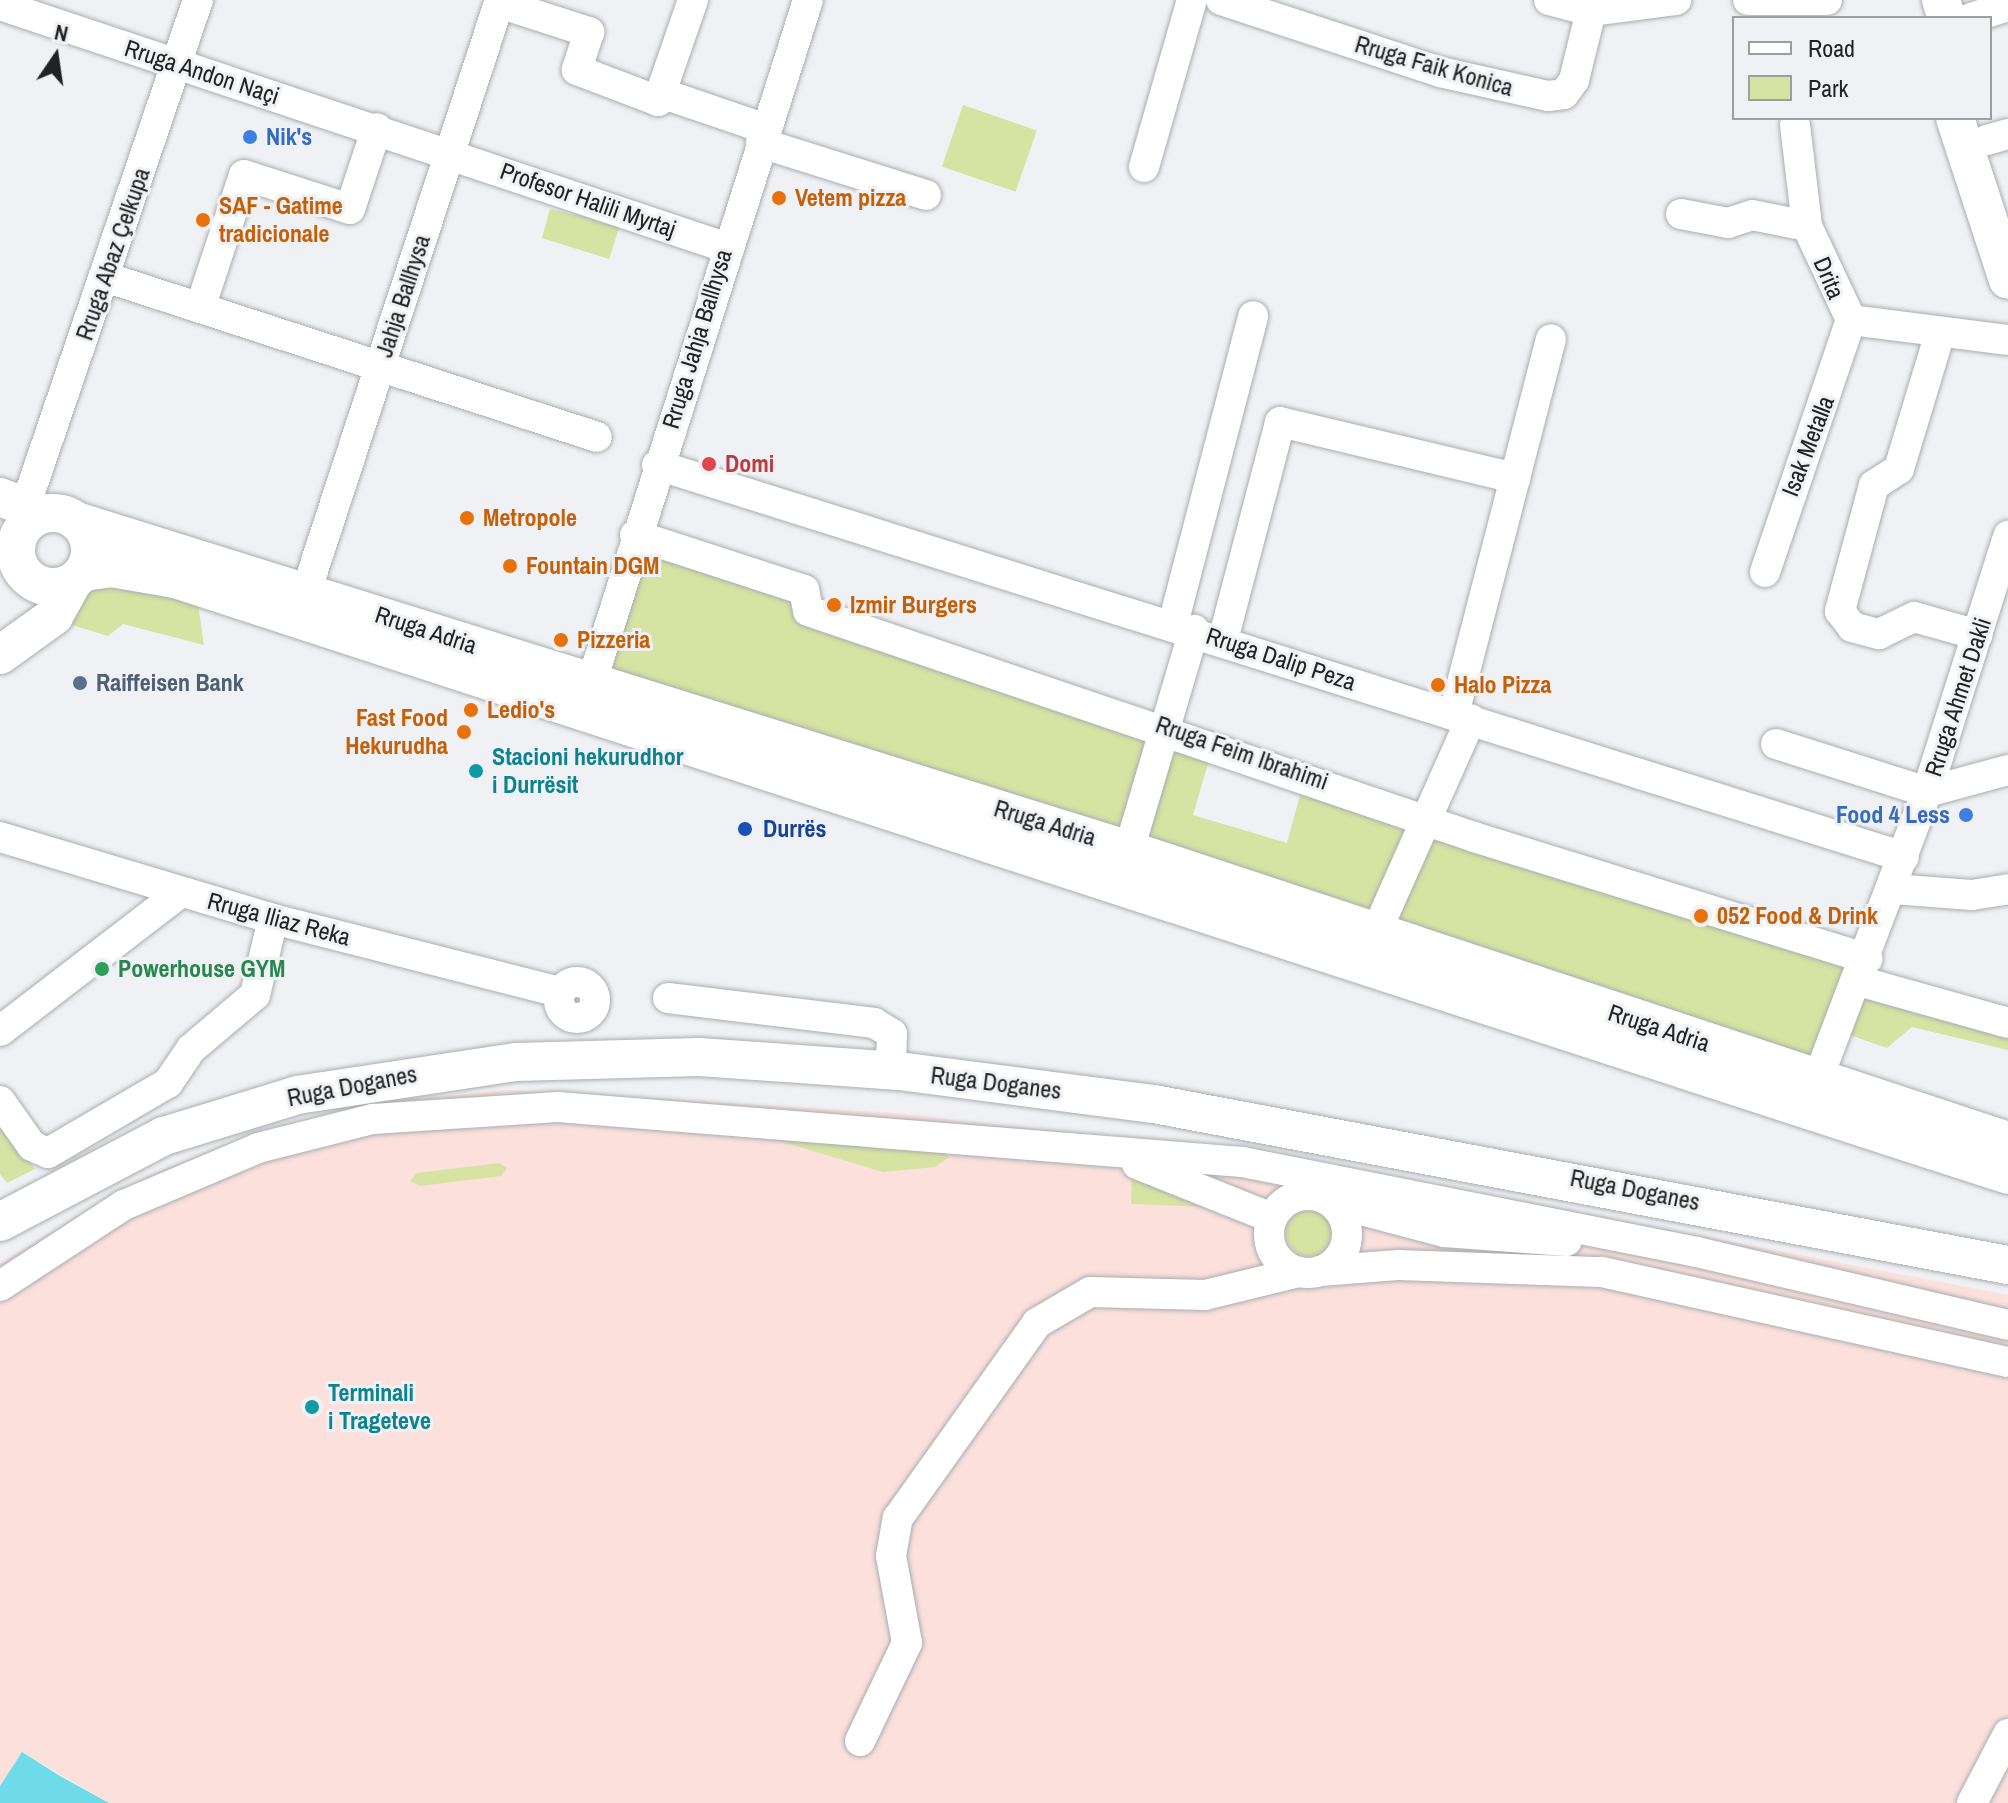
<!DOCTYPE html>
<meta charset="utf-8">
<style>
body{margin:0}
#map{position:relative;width:2008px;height:1803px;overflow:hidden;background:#eff1f4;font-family:"Archivo Narrow",sans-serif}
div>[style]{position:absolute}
.industrial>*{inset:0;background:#fbe0dc}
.green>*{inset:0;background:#d6e3a2;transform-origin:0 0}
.round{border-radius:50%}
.water>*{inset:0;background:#6fdbe9}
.roads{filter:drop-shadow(0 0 2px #aaadb0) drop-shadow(0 0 2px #aaadb0)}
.minor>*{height:30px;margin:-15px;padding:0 15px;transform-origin:15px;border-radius:15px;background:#fff}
.minor>.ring{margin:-15px;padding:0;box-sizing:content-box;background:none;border:30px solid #fff;border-radius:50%}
.major>*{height:38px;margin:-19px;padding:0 19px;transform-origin:19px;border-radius:19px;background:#fff}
.major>.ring{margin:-19px;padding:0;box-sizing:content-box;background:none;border:38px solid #fff;border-radius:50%}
.dots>*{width:22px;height:22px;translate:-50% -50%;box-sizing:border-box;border:4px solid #eff1f4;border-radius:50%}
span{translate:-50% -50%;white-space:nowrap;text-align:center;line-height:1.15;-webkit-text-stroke:6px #eff1f4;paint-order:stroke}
.street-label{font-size:24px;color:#212223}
.shop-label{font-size:24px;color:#366cbe;font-weight:700}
.left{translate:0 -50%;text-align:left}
.right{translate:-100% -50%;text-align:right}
.food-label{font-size:24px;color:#c56008;font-weight:700}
.health-label{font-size:24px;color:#be3a42;font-weight:700}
.service-label{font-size:24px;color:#4e5e75;font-weight:700}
.culture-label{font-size:24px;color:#0d838f;font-weight:700}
.transit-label{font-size:24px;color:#164399;font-weight:700}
.leisure-label{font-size:24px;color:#27864d;font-weight:700}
.legend{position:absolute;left:1732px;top:16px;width:260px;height:104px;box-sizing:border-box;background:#eff1f4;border:2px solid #9d9ea0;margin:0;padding:10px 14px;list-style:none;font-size:24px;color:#212223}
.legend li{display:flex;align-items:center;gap:16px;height:40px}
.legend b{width:40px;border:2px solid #9d9ea0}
.north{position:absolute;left:16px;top:16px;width:80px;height:80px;-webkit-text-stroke:6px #eff1f4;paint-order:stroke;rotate:13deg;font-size:22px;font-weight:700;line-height:32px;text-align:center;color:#212223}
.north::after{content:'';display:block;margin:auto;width:28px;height:36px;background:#212223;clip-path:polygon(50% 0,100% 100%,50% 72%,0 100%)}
</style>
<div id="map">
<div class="industrial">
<div style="clip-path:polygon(506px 1090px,895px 1113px,1301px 1159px,2008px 1295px,2008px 1803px,109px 1803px,22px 1752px,0 1786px,0 1263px,145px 1177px,262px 1132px,385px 1102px)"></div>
</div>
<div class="green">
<div style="left:963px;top:105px;width:78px;height:65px;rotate:19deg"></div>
<div style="clip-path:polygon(550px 209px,620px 225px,609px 259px,542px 238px)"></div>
<div style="clip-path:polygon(641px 546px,1211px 753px,1193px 815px,1287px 843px,1303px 784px,1859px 962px,1814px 1074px,603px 676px)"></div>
<div style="clip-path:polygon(107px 576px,198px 604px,204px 645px,123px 624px,108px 636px,72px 625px,65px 612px,84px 586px)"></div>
<div style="clip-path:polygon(1862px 989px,2008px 1030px,2008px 1050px,1912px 1027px,1887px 1048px,1847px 1034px)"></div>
<div style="clip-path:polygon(0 1119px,35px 1169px,7px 1183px,0 1174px)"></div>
<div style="clip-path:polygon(766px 1137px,946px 1152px,949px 1157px,935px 1167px,883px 1172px)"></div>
<div style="clip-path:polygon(499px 1163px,507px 1168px,501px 1176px,420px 1186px,410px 1181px,417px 1173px)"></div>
<div style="clip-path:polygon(1132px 1173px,1208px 1207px,1131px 1204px)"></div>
<div class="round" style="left:1286px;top:1210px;width:46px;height:46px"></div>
</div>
<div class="water">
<div style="clip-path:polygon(22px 1752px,60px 1776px,109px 1803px,0 1803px,0 1786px)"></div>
</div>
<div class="roads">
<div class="minor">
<div style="left:1221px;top:0;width:231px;rotate:18.2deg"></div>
<div style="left:1440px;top:72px;width:111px;rotate:12.5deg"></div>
<div style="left:1548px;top:96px;width:16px;rotate:-7deg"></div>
<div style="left:1564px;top:94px;width:17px;rotate:-54deg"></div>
<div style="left:1574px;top:80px;width:71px;rotate:-76.2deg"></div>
<div style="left:1549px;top:0;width:43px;rotate:14.7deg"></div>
<div style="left:1591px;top:11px;width:86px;rotate:-7.4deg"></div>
<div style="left:1748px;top:0;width:79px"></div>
<div style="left:499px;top:3px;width:95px;rotate:17.9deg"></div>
<div style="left:589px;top:32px;width:40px;rotate:108deg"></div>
<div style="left:577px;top:70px;width:87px;rotate:20.9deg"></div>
<div style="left:658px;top:101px;width:107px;rotate:-70.9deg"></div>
<div style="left:0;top:5px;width:764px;rotate:18.46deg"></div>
<div style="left:1971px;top:18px;width:39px;rotate:-18deg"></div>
<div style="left:661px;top:93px;width:111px;rotate:18.9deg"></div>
<div style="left:1795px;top:125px;width:102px;rotate:83.2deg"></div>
<div style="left:1807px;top:226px;width:104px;rotate:64.9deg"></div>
<div style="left:1851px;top:320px;width:158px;rotate:7.3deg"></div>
<div style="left:1987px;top:140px;width:22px;rotate:-16deg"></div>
<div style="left:761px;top:143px;width:173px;rotate:17.5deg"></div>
<div style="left:1144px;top:167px;width:174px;rotate:-74deg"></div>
<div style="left:1681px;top:214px;width:48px;rotate:10.8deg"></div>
<div style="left:1728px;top:223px;width:25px;rotate:-18deg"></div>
<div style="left:1752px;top:215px;width:56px;rotate:11.3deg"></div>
<div style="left:105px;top:277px;width:517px;rotate:18.01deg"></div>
<div style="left:200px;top:308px;width:140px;rotate:-71.7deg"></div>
<div style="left:244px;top:175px;width:111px;rotate:17.8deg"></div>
<div style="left:350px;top:209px;width:85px;rotate:-71.6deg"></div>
<div style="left:1940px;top:333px;width:142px;rotate:106.8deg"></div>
<div style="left:1899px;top:469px;width:30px;rotate:147deg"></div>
<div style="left:1874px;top:485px;width:131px;rotate:105.1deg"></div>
<div style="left:1840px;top:611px;width:20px;rotate:53deg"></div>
<div style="left:1852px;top:627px;width:28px;rotate:15deg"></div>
<div style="left:1879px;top:634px;width:39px;rotate:-26deg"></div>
<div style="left:1914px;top:617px;width:66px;rotate:15.7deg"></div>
<div style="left:657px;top:465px;width:1307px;rotate:17.45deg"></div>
<div style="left:25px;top:507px;width:536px;rotate:-71.16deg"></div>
<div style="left:635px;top:535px;width:178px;rotate:18deg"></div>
<div style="left:804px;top:590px;width:21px;rotate:79deg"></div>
<div style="left:808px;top:611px;width:703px;rotate:18.74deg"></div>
<div style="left:1474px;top:837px;width:412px;rotate:17.2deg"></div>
<div style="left:1765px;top:572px;width:266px;rotate:-71.2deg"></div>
<div style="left:306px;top:592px;width:623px;rotate:-71.86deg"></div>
<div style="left:1173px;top:624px;width:318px;rotate:-75.4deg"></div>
<div style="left:1223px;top:640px;width:225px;rotate:-75.3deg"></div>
<div style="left:1280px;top:422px;width:242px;rotate:13.4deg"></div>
<div style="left:592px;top:681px;width:714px;rotate:-72.4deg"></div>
<div style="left:1454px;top:714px;width:387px;rotate:-75.5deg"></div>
<div style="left:1776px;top:744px;width:158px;rotate:17.6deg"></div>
<div style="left:1927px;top:792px;width:84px;rotate:-15.2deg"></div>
<div style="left:1134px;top:833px;width:212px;rotate:-73.5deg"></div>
<div style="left:0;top:837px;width:285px;rotate:16.7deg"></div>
<div style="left:273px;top:919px;width:296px;rotate:14.3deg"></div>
<div style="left:1892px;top:889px;width:80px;rotate:4.3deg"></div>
<div style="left:1972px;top:895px;width:36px;rotate:-9deg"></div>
<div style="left:1385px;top:912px;width:211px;rotate:-66deg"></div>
<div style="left:1859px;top:981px;width:155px;rotate:15.7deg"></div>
<div class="ring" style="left:559px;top:982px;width:6px;height:6px"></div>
<div style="left:668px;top:998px;width:208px;rotate:6.9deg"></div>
<div style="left:874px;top:1023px;width:21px;rotate:31deg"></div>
<div style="left:892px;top:1034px;width:37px;rotate:92deg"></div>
<div style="left:0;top:1031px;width:228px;rotate:-37.5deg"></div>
<div style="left:1817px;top:1081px;width:309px;rotate:-69.2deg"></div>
<div style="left:1927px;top:792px;width:269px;rotate:-72.4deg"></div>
<div style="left:0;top:1101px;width:55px;rotate:54.6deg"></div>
<div style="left:32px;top:1146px;width:17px;rotate:24deg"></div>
<div style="left:48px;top:1153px;width:139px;rotate:-30.3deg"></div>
<div style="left:168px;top:1083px;width:41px;rotate:-55.9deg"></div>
<div style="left:191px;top:1049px;width:84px;rotate:-40.2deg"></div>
<div style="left:255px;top:995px;width:78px;rotate:-76.7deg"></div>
<div style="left:1137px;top:1164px;width:145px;rotate:21.8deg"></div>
<div class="ring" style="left:1269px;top:1195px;width:48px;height:48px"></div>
<div style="left:1331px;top:1202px;width:117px;rotate:14.9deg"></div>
<div style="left:1444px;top:1232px;width:123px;rotate:4.2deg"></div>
<div style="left:1320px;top:1271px;width:78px;rotate:-4.4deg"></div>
<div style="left:1398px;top:1265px;width:204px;rotate:2deg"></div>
<div style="left:1602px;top:1272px;width:416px;rotate:12.5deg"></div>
<div style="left:0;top:1286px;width:148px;rotate:-33.2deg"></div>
<div style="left:124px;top:1205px;width:146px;rotate:-23deg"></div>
<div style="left:258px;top:1148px;width:119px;rotate:-14.2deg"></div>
<div style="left:373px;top:1119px;width:185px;rotate:-3.7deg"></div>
<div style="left:558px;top:1107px;width:686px;rotate:4.6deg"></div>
<div style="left:1242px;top:1162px;width:464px;rotate:11.2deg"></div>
<div style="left:1697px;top:1252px;width:319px;rotate:13.2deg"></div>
<div style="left:860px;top:1741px;width:109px;rotate:-64.4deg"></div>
<div style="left:907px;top:1643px;width:88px;rotate:-100.4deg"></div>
<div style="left:891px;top:1556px;width:39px;rotate:-80deg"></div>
<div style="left:898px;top:1518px;width:239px;rotate:-54.5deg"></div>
<div style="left:1037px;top:1323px;width:61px;rotate:-30.3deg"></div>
<div style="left:1090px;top:1292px;width:115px;rotate:1.5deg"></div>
<div style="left:1205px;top:1295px;width:97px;rotate:-13.7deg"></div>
<div style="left:1972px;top:1803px;width:78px;rotate:-62.4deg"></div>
</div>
<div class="major">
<div style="left:1941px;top:0;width:19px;rotate:72deg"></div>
<div style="left:1955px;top:118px;width:170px;rotate:71.9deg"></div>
<div style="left:0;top:497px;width:47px;rotate:21.1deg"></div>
<div class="ring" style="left:16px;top:513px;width:36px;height:36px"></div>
<div style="left:76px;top:521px;width:1103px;rotate:17.35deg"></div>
<div style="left:1129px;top:850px;width:926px;rotate:18.32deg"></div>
<div style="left:84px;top:572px;width:27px;rotate:-8deg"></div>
<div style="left:111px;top:568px;width:65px;rotate:9.8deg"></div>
<div style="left:175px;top:579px;width:1927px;rotate:18.01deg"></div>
<div style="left:0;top:655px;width:67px;rotate:-35.8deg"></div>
<div style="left:54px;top:616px;width:39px;rotate:-61deg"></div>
<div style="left:0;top:1222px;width:185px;rotate:-27.7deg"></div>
<div style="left:164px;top:1136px;width:139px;rotate:-17.1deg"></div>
<div style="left:297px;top:1095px;width:221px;rotate:-8.6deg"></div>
<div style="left:516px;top:1062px;width:183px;rotate:-1.6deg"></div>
<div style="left:699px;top:1057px;width:200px;rotate:4deg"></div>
<div style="left:899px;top:1071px;width:257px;rotate:7.4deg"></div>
<div style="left:1154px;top:1104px;width:869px;rotate:10.68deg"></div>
</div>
</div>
<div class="dots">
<div style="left:250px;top:137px;background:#3f7fe0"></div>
<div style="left:779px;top:198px;background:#e8710a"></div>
<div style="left:203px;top:220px;background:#e8710a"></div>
<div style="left:709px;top:464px;background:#e0444e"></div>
<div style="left:467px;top:518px;background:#e8710a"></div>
<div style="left:510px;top:566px;background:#e8710a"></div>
<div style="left:834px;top:605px;background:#e8710a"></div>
<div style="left:561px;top:640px;background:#e8710a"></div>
<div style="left:80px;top:683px;background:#5c6f8a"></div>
<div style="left:1438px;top:685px;background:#e8710a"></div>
<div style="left:471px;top:710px;background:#e8710a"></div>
<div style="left:464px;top:732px;background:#e8710a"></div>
<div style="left:476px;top:771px;background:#0f9aa8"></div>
<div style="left:1966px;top:815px;background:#3f7fe0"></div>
<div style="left:745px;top:829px;background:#1a4fb4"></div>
<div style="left:1701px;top:916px;background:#e8710a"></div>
<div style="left:102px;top:969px;background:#2e9e5b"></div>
<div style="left:312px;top:1407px;background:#0f9aa8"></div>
</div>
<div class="street-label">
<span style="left:1434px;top:66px;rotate:16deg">Rruga Faik Konica</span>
<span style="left:202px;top:72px;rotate:18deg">Rruga Andon Naçi</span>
<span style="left:588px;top:200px;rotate:19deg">Profesor Halili Myrtaj</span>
<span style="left:113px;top:254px;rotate:-71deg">Rruga Abaz Çelkupa</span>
<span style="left:1829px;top:278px;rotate:67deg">Drita</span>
<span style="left:403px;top:296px;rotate:-72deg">Jahja Ballhysa</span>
<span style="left:697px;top:339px;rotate:-73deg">Rruga Jahja Ballhysa</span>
<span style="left:1808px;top:446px;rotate:-69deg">Isak Metalla</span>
<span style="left:426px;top:630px;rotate:18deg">Rruga Adria</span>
<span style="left:1281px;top:659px;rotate:18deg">Rruga Dalip Peza</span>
<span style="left:1958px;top:697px;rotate:-72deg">Rruga Ahmet Dakli</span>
<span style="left:1242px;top:753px;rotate:19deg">Rruga Feim Ibrahimi</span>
<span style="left:1045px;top:823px;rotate:17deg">Rruga Adria</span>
<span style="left:279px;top:919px;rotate:15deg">Rruga Iliaz Reka</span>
<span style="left:1659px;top:1028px;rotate:18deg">Rruga Adria</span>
<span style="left:996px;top:1083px;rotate:7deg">Ruga Doganes</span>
<span style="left:352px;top:1086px;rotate:-11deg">Ruga Doganes</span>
<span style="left:1635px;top:1190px;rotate:11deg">Ruga Doganes</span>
</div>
<div class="shop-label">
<span class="left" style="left:266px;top:137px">Nik's</span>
<span class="right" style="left:1950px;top:815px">Food 4 Less</span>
</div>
<div class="food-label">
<span class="left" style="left:795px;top:198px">Vetem pizza</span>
<span class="left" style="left:219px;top:220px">SAF - Gatime<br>tradicionale</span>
<span class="left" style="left:483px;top:518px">Metropole</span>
<span class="left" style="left:526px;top:566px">Fountain DGM</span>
<span class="left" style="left:850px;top:605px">Izmir Burgers</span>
<span class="left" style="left:577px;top:640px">Pizzeria</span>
<span class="left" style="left:1454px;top:685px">Halo Pizza</span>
<span class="left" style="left:487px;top:710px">Ledio's</span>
<span class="right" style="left:448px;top:732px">Fast Food<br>Hekurudha</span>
<span class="left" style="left:1717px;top:916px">052 Food &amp; Drink</span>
</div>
<div class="health-label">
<span class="left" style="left:725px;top:464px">Domi</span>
</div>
<div class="service-label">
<span class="left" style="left:96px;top:683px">Raiffeisen Bank</span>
</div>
<div class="culture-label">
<span class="left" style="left:492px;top:771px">Stacioni hekurudhor<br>i Durrësit</span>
<span class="left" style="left:328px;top:1407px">Terminali<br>i Trageteve</span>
</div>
<div class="transit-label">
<span class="left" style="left:763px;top:829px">Durrës</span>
</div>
<div class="leisure-label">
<span class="left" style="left:118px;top:969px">Powerhouse GYM</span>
</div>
<ul class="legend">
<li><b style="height:10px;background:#fff"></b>Road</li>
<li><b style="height:22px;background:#d6e3a2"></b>Park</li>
</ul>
<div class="north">N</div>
</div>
